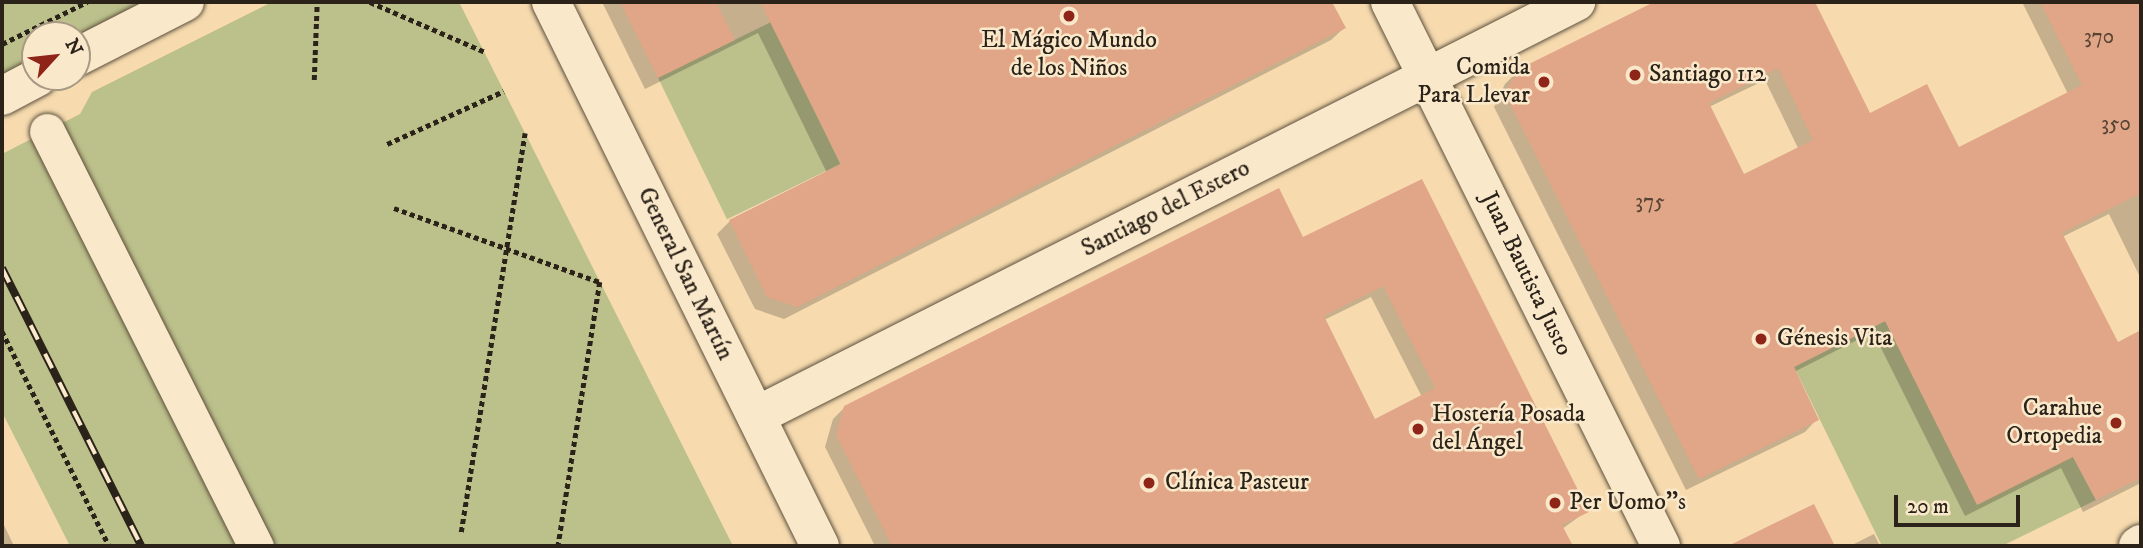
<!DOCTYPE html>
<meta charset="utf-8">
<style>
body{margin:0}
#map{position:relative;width:2143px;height:548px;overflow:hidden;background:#f7dbaf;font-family:"IM FELL DW Pica",serif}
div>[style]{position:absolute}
.green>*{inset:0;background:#bcc08b;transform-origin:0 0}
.shadow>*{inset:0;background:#0003}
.building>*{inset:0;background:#e1a687}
.path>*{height:4.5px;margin-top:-2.25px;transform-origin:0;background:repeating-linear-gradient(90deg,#2b2319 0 5px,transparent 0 8.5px)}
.roads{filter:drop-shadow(0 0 2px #5e513e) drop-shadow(0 0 2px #5e513e)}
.pedestrian>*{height:35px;margin:-17.5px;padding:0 17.5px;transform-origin:17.5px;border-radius:17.5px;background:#fae8cb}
.minor>*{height:38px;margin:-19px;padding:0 19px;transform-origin:19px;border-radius:19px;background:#fae8cb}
.secondary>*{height:38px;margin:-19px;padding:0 19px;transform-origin:19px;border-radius:19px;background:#fae8cb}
.rail>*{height:8px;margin-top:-4px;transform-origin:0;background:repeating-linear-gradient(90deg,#fae8cb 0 16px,#2b2319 0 32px);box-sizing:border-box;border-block:2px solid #2b2319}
.dots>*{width:19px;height:19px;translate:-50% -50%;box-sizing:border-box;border:4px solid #fae8cb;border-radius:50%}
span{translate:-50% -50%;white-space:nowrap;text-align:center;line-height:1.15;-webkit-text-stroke:5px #fae8cb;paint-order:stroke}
.number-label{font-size:21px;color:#584434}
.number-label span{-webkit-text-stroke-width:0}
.poi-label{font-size:24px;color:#2b2319}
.right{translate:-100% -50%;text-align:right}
.left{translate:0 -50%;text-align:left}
.street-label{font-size:24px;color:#2b2319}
.frame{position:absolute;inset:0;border:4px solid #2b2319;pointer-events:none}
.north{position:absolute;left:21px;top:21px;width:70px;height:70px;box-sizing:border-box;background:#fae8cb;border:2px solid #a79984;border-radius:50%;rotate:63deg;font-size:19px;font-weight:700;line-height:28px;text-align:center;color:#2b2319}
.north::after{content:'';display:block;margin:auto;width:24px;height:32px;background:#8f2418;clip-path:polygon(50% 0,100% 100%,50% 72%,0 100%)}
.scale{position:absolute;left:1894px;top:495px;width:126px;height:32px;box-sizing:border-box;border:4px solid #2b2319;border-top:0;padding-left:9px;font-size:21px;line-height:24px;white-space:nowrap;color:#2b2319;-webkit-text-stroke:5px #fae8cb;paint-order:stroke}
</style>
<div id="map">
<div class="green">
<div style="clip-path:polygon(2px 2px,147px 2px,77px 37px,35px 35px,35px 58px,2px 75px)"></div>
<div style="clip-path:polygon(272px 2px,459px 2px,733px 546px,70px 546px,2px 412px,2px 154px,80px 114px,92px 92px)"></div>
<div style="left:771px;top:22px;width:158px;height:126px;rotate:64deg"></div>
<div style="clip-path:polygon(1885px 321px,2073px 457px,2096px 500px,2002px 546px,1882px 546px,1794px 367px)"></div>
</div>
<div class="shadow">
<div style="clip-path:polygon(602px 2px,1330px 2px,1344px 28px,1331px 40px,784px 319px,755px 309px,717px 234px,730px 221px,827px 173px,758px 33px,645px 89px)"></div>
<div style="clip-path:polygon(evenodd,1658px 2px,1813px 2px,1869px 115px,1958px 149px,2068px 94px,2022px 2px,2141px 2px,2141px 279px,2109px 214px,2062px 237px,2117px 344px,2141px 332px,2141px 483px,2083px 512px,2061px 468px,1965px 516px,1873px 332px,1794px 372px,1817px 419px,1805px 432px,1686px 490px,1494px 107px,1505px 84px,1518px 71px,1658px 2px,1765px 80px,1798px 148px,1744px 177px,1709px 107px,1765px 80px)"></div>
<div style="clip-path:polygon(evenodd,1421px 181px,1587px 511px,1562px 529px,1571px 546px,875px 546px,825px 447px,833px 419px,845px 407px,1302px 240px,1421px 181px,1371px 297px,1422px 397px,1374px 421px,1324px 320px,1371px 297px)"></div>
<div style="clip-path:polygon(1813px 506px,1833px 546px,1733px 546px)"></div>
<div style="clip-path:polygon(2px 521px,14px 546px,2px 546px)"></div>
<div style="clip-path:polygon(1874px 534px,1880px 546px,1850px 546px)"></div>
</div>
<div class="building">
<div style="clip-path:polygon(620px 2px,716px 2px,735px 40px,658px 78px)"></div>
<div style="clip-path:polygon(760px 2px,1332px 2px,1346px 28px,797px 307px,767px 297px,729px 220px,841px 164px)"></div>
<div style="clip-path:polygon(evenodd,1654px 2px,1815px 2px,1870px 113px,1927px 84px,1959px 147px,2082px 85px,2040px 2px,2141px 2px,2141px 193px,2062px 233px,2118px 342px,2141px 330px,2141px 478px,2096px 500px,2073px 457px,1977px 505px,1885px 321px,1794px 367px,1819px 420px,1699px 479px,1505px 94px,1517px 70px,1654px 2px,1778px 68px,1813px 140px,1744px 174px,1709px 103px,1778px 68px)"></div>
<div style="clip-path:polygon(evenodd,1422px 179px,1589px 512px,1562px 525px,1573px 546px,892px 546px,836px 435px,844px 406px,1279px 188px,1303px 237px,1422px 179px,1383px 286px,1435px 388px,1375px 419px,1324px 316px,1383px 286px)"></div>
<div style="clip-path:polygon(1814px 504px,1835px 546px,1728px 546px)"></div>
</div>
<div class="path">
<div style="left:370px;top:2px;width:125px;rotate:23.5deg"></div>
<div style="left:2px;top:44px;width:95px;rotate:-26.3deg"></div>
<div style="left:314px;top:80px;width:78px;rotate:-87.8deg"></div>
<div style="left:387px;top:144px;width:128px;rotate:-24.4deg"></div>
<div style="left:394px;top:208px;width:219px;rotate:19.8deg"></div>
<div style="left:600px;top:282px;width:267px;rotate:99deg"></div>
<div style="left:2px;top:331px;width:240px;rotate:63.5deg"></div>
<div style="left:461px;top:532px;width:404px;rotate:-80.9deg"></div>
</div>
<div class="roads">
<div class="pedestrian">
<div style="left:47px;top:131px;width:465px;rotate:63.3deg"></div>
</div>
<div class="minor">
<div style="left:1390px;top:2px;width:608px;rotate:63.52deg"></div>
<div style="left:77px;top:57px;width:121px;rotate:-27deg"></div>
<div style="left:2px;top:96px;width:41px;rotate:-27.8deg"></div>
<div style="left:756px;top:416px;width:919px;rotate:-26.79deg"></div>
<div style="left:2138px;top:546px;width:4px;rotate:-34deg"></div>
</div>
<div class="secondary">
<div style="left:551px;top:2px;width:607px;rotate:63.69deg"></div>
</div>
</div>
<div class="rail">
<div style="left:2px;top:268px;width:311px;rotate:63.4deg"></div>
</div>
<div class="dots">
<div style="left:1069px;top:16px;background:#8f2418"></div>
<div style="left:1635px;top:75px;background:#8f2418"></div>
<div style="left:1544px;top:82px;background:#8f2418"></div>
<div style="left:1761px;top:339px;background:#8f2418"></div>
<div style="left:2116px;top:423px;background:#8f2418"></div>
<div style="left:1418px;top:429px;background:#8f2418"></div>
<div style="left:1149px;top:483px;background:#8f2418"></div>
<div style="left:1555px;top:503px;background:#8f2418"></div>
</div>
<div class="number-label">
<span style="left:2099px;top:37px">370</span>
<span style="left:2116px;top:124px">350</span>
<span style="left:1650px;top:202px">375</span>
</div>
<div class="poi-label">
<span style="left:1069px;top:55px">El Mágico Mundo<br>de los Niños</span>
<span class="right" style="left:1530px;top:82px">Comida<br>Para Llevar</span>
<span class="left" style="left:1649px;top:75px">Santiago 112</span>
<span class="left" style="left:1777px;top:339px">Génesis Vita</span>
<span class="right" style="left:2102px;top:423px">Carahue<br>Ortopedia</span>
<span class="left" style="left:1432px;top:429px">Hostería Posada<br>del Ángel</span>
<span class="left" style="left:1165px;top:483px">Clínica Pasteur</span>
<span class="left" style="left:1569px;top:503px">Per Uomo''s</span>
</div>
<div class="street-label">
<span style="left:1166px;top:209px;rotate:-27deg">Santiago del Estero</span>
<span style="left:685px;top:274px;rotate:64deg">General San Martín</span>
<span style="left:1526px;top:274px;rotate:64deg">Juan Bautista Justo</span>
</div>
<div class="frame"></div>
<div class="north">N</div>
<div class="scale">20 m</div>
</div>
